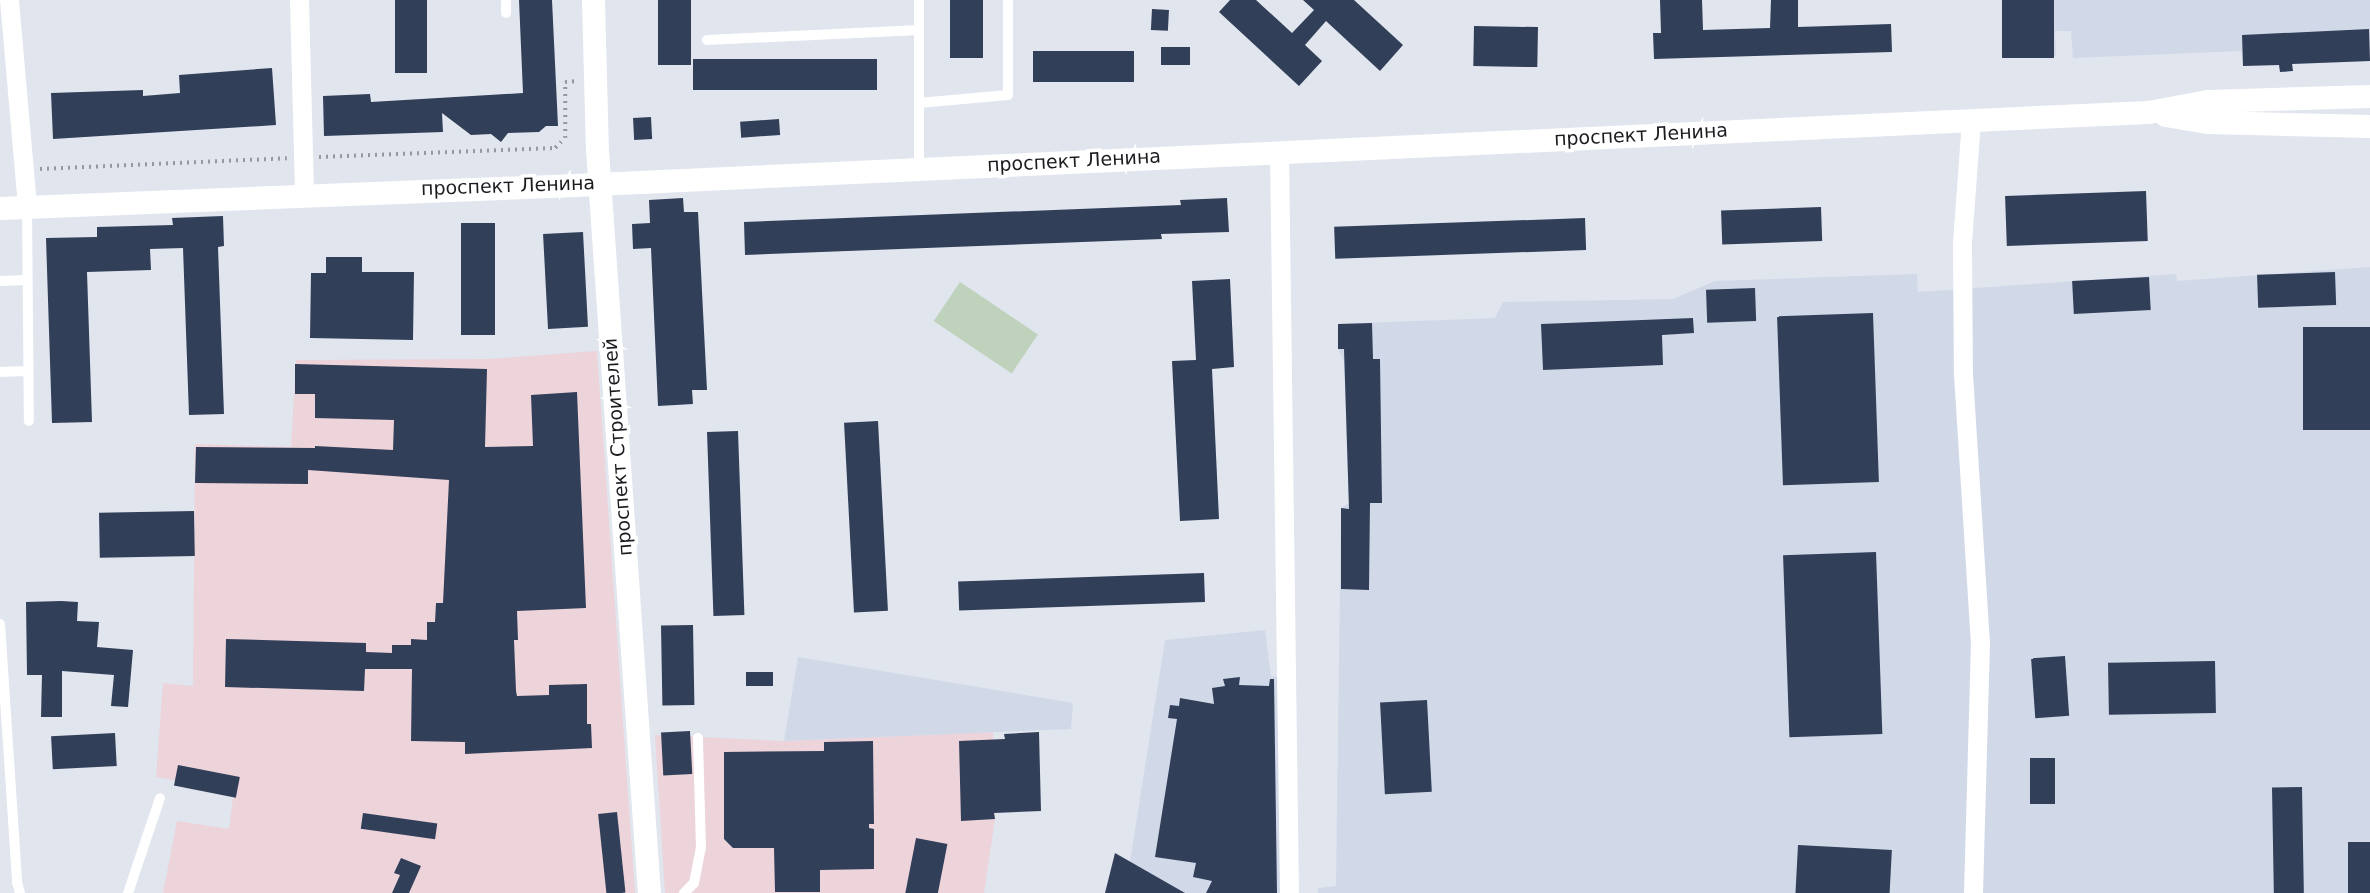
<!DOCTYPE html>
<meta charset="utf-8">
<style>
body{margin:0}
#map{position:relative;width:2370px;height:893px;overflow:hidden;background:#e0e5ee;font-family:"DejaVu Sans",sans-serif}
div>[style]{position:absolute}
.commercial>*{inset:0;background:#edd3da}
.built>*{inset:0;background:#d1d9e9}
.green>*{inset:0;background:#bed2bc;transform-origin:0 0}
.building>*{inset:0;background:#323f59;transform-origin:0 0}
.path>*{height:3.5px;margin-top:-1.75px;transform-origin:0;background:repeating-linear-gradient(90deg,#94989f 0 2px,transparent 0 7px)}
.service>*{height:10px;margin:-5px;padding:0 5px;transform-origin:5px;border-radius:5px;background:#fff}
.minor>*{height:19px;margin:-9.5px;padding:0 9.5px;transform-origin:9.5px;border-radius:9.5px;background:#fff}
.tertiary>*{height:23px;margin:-11.5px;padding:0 11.5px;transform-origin:11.5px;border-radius:11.5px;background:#fff}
span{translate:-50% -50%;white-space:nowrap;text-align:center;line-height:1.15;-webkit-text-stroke:7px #fff;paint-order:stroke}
.street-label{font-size:19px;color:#1b1c20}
</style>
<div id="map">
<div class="commercial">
<div style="clip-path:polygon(597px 351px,635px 893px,163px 893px,177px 821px,229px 829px,234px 791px,156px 777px,163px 683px,193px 686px,195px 444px,291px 447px,296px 360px,488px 359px)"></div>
<div style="clip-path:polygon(993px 732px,995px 819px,984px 893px,665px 893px,655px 735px,784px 741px)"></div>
</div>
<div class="built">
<div style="clip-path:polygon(2002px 0,2370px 0,2370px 61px,2293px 64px,2293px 71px,2280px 72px,2279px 65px,2243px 66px,2242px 51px,2073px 58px,2071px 31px,2055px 31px,2056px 56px,2004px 58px)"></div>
<div style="clip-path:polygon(2370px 267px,2370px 893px,1318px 893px,1318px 888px,1336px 886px,1341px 508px,1349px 503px,1344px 362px,1338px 349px,1338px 324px,1495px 318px,1503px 302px,1673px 299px,1715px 281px,1917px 274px,1918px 292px,2176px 274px,2177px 281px)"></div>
<div style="clip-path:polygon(1265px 630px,1271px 676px,1292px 679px,1284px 893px,1125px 893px,1165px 640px)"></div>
<div style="clip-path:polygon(798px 657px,1073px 703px,1071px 729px,784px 741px)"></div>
</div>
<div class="green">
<div style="left:960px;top:282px;width:94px;height:47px;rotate:34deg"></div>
</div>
<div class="building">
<div style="left:395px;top:0;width:32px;height:73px"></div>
<div style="clip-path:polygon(519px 0,552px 0,558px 126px,546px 126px,539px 132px,508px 133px,501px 142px,491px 134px,471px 135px,442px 113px,443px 132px,324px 136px,323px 96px,370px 94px,371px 102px,523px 93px)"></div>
<div style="left:658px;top:0;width:33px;height:65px"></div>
<div style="left:950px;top:0;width:33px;height:58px"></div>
<div style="clip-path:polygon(1230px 0,1256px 0,1292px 33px,1314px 10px,1303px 0,1354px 0,1403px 45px,1380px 71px,1326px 21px,1305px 45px,1322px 61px,1299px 86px,1219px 12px)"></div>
<div style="clip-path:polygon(1660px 0,1702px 0,1703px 30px,1770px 28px,1771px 0,1798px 0,1798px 27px,1891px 24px,1892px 52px,1654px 59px,1653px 33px,1661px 33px)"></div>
<div style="left:2002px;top:0;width:52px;height:58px"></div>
<div style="left:1152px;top:9px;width:17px;height:21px;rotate:3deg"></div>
<div style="left:1474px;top:26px;width:64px;height:40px;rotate:1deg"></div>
<div style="clip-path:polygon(2369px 29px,2370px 61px,2292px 64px,2293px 71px,2280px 72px,2279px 65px,2243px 66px,2242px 35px)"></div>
<div style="left:1161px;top:47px;width:29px;height:18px"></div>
<div style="left:1033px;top:51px;width:101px;height:31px"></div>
<div style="left:877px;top:59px;width:31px;height:184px;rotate:90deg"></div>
<div style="clip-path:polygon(272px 68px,276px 125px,53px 139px,51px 93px,143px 90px,143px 96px,180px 93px,179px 75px)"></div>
<div style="left:651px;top:117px;width:22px;height:18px;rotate:87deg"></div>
<div style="left:779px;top:119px;width:16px;height:39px;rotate:86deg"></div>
<div style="left:2146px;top:191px;width:50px;height:141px;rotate:88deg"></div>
<div style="clip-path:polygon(683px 198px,684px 212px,698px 212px,707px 390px,692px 390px,693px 404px,658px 406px,651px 248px,633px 249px,632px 224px,650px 223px,649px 200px)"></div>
<div style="clip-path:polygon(1227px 198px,1229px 232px,1161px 234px,1162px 239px,745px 255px,744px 222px,1181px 205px,1180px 200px)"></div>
<div style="left:1821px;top:207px;width:34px;height:100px;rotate:88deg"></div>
<div style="clip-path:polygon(223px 216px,224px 246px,218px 247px,224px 414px,189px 415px,183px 248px,150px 249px,151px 270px,87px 272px,92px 422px,52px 423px,46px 238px,97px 237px,97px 227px,173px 225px,172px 218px)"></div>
<div style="left:1585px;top:218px;width:32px;height:251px;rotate:88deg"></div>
<div style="left:461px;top:223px;width:34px;height:112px"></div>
<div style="left:583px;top:232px;width:95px;height:40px;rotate:87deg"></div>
<div style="clip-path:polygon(326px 257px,362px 257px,362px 272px,414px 272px,413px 340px,310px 338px,311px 273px,326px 273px)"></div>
<div style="left:2335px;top:272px;width:33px;height:78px;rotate:88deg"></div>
<div style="left:2149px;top:277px;width:33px;height:77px;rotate:87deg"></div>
<div style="clip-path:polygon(1230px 279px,1234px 367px,1212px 369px,1219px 519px,1180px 521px,1172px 361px,1196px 360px,1192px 281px)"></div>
<div style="left:1755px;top:288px;width:33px;height:49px;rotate:88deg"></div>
<div style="left:1873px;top:313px;width:169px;height:96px;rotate:88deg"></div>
<div style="clip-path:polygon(1693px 318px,1694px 333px,1662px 335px,1663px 365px,1543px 370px,1541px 324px)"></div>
<div style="clip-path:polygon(1372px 323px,1373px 359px,1380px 359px,1382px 503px,1370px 503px,1369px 590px,1341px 589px,1341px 508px,1349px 509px,1344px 349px,1338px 349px,1338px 324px)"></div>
<div style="left:2370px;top:327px;width:103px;height:67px;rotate:90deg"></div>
<div style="clip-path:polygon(295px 364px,487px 369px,485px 447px,533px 446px,531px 395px,577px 392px,586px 608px,517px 611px,518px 640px,514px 640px,516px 691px,517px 696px,549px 695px,549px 685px,587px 684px,587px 724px,591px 724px,592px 748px,465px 754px,465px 742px,411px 741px,412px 669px,365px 669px,364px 691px,225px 687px,226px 639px,366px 643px,366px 652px,392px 653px,392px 645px,411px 645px,411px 639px,427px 640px,427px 622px,435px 622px,436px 603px,443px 603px,449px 480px,308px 470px,308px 484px,195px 483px,196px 447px,315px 448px,315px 446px,393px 450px,394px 420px,315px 418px,315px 394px,295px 394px)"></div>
<div style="left:878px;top:421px;width:190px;height:34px;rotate:87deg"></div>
<div style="left:738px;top:431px;width:184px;height:31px;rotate:88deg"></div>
<div style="left:194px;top:511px;width:45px;height:95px;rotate:89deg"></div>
<div style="left:1876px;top:552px;width:182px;height:93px;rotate:88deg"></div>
<div style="left:1204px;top:573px;width:29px;height:246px;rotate:88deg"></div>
<div style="clip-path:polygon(61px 601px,78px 602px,77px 621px,99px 622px,97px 647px,133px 650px,128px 707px,111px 706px,114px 675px,62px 671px,62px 717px,41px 717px,42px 675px,27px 675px,26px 602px)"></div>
<div style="left:693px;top:625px;width:80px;height:32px;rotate:89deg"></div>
<div style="left:2065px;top:656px;width:60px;height:34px;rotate:86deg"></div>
<div style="left:2215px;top:661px;width:52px;height:107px;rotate:89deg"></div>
<div style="left:746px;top:672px;width:27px;height:14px"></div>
<div style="clip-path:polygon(1240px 677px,1239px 685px,1269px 686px,1270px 679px,1274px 679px,1277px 893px,1206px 893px,1212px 881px,1193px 877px,1196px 863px,1155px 857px,1177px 719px,1168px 718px,1170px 705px,1179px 706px,1180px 698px,1214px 704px,1212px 688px,1225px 686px,1223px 679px)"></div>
<div style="left:1427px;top:700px;width:92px;height:47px;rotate:87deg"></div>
<div style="left:690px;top:731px;width:43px;height:29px;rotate:87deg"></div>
<div style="clip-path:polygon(1039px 732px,1041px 811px,994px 813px,995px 819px,961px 821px,959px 741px,1005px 739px,1004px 734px)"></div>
<div style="left:115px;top:733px;width:33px;height:64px;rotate:87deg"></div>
<div style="clip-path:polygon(873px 741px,874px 824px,869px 824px,869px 828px,874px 829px,874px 869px,820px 870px,820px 892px,775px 892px,774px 848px,733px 848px,724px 839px,724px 752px,824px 751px,824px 742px)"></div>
<div style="left:2030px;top:758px;width:25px;height:46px"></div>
<div style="left:178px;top:765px;width:63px;height:21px;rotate:11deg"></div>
<div style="left:2302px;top:787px;width:106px;height:30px;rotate:89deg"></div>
<div style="left:617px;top:812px;width:81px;height:19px;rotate:84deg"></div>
<div style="left:363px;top:813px;width:75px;height:16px;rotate:8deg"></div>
<div style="left:916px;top:838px;width:32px;height:56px;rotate:11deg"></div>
<div style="left:2370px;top:842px;width:51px;height:22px;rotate:90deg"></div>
<div style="left:1798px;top:845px;width:94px;height:48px;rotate:3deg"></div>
<div style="clip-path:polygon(1115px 853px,1185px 893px,1105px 893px)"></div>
<div style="clip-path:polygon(401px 858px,421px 866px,409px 893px,392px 893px,400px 875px,394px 873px)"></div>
</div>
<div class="path">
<div style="left:319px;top:157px;width:236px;rotate:-2.2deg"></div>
<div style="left:555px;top:148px;width:14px;rotate:-45deg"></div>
<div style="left:565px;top:138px;width:56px;rotate:-90deg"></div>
<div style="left:565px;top:82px;width:13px;rotate:-4deg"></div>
<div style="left:40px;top:169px;width:247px;rotate:-2.5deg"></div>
</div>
<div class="service">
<div style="left:506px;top:0;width:13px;rotate:90deg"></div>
<div style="left:707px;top:40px;width:212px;rotate:-2.7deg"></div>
<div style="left:919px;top:103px;width:89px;rotate:-5.1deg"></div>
<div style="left:1008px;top:95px;width:95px;rotate:-90deg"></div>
<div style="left:919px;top:168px;width:168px;rotate:-90deg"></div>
<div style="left:27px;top:208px;width:213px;rotate:89.5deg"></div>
<div style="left:0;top:281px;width:27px;rotate:-2deg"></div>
<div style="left:0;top:372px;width:27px;rotate:-2deg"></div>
<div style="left:0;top:624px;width:259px;rotate:86.2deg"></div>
<div style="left:17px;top:882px;width:11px;rotate:75deg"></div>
<div style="left:128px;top:893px;width:100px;rotate:-71.4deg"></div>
<div style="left:684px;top:893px;width:14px;rotate:-45deg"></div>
<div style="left:694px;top:883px;width:36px;rotate:-79deg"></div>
<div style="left:701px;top:848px;width:110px;rotate:-91.6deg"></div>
</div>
<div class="minor">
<div style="left:9px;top:0;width:208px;rotate:85deg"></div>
<div style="left:299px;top:0;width:194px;rotate:88.5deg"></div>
<div style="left:1971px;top:120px;width:123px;rotate:94.2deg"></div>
<div style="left:1962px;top:243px;width:131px;rotate:89.6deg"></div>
<div style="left:1963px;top:374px;width:269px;rotate:86.4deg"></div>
<div style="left:1980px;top:642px;width:251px;rotate:91.6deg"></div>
<div style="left:1279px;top:151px;width:742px;rotate:89.23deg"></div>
</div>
<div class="tertiary">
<div style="left:593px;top:0;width:150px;rotate:88.5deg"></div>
<div style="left:597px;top:150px;width:745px;rotate:86deg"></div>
<div style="left:2165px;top:115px;width:44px;rotate:9.2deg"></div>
<div style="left:2208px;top:122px;width:162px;rotate:1.4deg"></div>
<div style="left:0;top:208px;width:575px;rotate:-2.29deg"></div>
<div style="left:575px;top:185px;width:1575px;rotate:-2.66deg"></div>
<div style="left:2148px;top:112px;width:60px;rotate:-10.6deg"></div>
<div style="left:2207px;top:101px;width:163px;rotate:-1.8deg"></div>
</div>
<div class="street-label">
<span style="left:1641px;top:135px;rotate:-3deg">проспект Ленина</span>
<span style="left:1074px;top:161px;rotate:-3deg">проспект Ленина</span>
<span style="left:508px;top:186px;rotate:-2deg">проспект Ленина</span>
<span style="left:618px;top:447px;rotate:-94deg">проспект Строителей</span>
</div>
</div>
